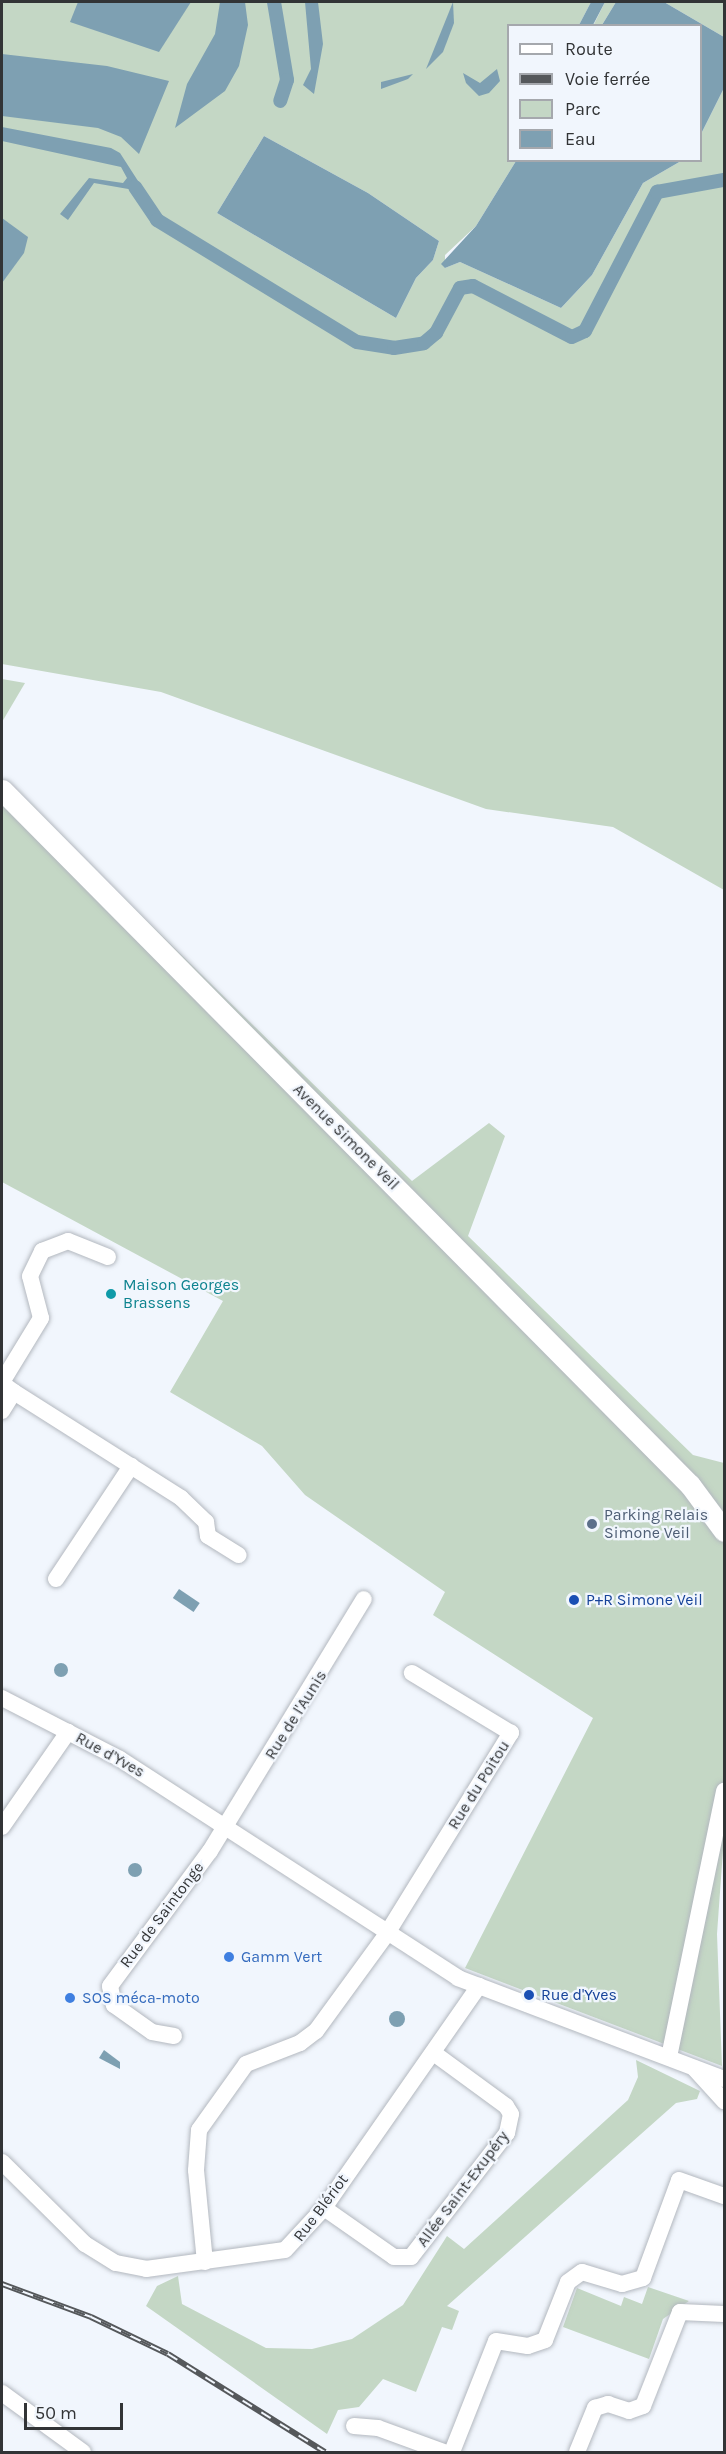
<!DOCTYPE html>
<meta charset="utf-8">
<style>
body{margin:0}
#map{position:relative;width:726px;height:2454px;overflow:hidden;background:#f1f6fd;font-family:Karla,sans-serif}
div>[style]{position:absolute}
.green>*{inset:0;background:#c4d7c5}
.water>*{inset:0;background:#7ea0b2;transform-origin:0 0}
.round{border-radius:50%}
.canal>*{height:14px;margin:-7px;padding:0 7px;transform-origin:7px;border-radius:7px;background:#7ea0b2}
.roads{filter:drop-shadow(0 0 2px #b3b8bf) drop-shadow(0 0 2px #b3b8bf)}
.minor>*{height:16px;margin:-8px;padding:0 8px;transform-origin:8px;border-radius:8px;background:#fff}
.major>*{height:21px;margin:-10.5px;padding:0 10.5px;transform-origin:10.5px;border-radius:10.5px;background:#fff}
.rail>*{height:6px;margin-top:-3px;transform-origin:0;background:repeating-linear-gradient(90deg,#f1f6fd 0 11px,#55585b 0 22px);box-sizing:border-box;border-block:2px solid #55585b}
.dots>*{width:16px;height:16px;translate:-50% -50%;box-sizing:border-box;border:3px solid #f1f6fd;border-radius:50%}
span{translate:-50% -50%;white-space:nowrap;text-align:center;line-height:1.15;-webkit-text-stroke:4.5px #f1f6fd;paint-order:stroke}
.street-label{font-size:16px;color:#323436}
.culture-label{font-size:16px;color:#0d838f}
.left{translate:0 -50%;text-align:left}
.service-label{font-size:16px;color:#4e5e75}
.transit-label{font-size:16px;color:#164399}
.shop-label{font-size:16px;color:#366cbe}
.frame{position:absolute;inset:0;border:3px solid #323436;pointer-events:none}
.legend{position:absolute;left:507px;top:24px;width:195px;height:138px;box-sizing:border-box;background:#f1f6fd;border:2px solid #a5a8ad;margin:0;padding:8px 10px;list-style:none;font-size:18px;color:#323436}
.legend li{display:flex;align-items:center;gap:12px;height:30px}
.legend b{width:30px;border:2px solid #a5a8ad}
.scale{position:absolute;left:24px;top:2403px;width:99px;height:27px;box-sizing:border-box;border:3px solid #323436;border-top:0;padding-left:8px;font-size:18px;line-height:21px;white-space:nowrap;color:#323436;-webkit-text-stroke:4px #f1f6fd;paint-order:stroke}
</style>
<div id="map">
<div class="green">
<div style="clip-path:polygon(evenodd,2px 2px,591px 2px,579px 25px,508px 26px,508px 160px,516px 161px,476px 226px,445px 255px,445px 268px,460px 262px,561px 308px,592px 275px,643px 183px,681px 161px,700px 160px,701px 134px,724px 88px,724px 890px,613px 827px,486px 809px,161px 692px,2px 664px,2px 2px,264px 136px,368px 193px,439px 241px,433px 260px,416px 278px,396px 318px,217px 213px,264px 136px)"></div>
<div style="clip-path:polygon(605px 2px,616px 2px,602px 25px,593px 26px)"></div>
<div style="clip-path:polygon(664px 2px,724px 2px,724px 37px)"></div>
<div style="clip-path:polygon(2px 679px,25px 683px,2px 722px)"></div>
<div style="clip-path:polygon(2px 779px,412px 1181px,489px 1123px,505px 1136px,468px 1236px,693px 1455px,724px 1463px,724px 1836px,717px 1934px,722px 2066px,465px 1968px,593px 1718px,433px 1615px,445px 1592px,305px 1495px,262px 1446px,170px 1392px,223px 1301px,2px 1182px)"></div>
<div style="clip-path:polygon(636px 2060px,700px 2091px,697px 2099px,676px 2103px,447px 2306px,459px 2311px,452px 2330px,442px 2327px,416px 2392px,383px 2379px,359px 2407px,338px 2410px,327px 2434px,146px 2306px,157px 2286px,178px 2276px,182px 2304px,266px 2348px,312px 2349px,352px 2339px,403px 2305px,447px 2236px,464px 2249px,628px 2100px,638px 2077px)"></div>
<div style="clip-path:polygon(648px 2287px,689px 2301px,663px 2319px,649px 2359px,563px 2327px,577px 2288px,621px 2306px,624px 2297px,642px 2304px)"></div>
</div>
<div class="water">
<div style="clip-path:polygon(78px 2px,191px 2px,159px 52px,70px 22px)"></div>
<div style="clip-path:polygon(220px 2px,245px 2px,248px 25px,239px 66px,225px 91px,175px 128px,187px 84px,215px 34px)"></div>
<div style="clip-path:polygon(305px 2px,318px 2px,323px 44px,314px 94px,303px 85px,311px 69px)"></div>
<div style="clip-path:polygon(453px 2px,454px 23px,443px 52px,426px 69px)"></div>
<div style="clip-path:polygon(591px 2px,605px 2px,593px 25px,579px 25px)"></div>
<div style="clip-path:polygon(616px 2px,664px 2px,724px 37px,724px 88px,701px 134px,700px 26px,602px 25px)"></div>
<div style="clip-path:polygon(2px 54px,107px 66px,169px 81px,139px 154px,121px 137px,98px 128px,2px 116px)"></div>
<div style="clip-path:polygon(497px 69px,500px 81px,489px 93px,479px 96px,466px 83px,463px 73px,480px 83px)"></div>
<div style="clip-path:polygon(413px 74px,408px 79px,381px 89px,381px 82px)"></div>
<div style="clip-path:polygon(2px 127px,111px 148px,120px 153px,158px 212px,134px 190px,94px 183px,68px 220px,60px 214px,89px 178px,123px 183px,127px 178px,121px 167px,2px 141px)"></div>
<div style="clip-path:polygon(264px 136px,368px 193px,439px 241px,433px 260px,416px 278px,396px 318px,217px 213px)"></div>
<div style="clip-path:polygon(516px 161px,516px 160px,681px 161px,643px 183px,592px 275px,561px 308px,460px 262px,445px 268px,441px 264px,476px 226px)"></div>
<div style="clip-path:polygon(2px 218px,28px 237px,24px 253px,2px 283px)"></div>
<div style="left:179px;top:1589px;width:25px;height:11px;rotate:34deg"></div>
<div class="round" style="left:54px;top:1663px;width:14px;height:14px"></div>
<div class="round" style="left:128px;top:1863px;width:14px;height:14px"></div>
<div class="round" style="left:389px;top:2011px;width:16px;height:16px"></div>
<div style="clip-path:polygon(104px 2050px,120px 2062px,120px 2069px,99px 2058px)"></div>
</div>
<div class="canal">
<div style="left:274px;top:2px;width:79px;rotate:80.5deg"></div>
<div style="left:287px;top:80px;width:22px;rotate:108deg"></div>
<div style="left:135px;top:187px;width:40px;rotate:56deg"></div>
<div style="left:157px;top:220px;width:234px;rotate:31.4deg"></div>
<div style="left:357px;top:342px;width:37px;rotate:9deg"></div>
<div style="left:394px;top:348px;width:30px;rotate:-9deg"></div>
<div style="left:424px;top:343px;width:16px;rotate:-40deg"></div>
<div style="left:436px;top:333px;width:51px;rotate:-61.9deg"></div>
<div style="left:460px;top:288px;width:13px;rotate:-9deg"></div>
<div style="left:473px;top:286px;width:111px;rotate:27.3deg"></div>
<div style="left:572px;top:337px;width:14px;rotate:-25deg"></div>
<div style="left:585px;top:331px;width:157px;rotate:-62.6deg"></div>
<div style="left:657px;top:192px;width:68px;rotate:-10.2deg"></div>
</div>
<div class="roads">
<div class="minor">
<div style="left:2px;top:1382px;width:75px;rotate:-58.6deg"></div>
<div style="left:41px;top:1318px;width:43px;rotate:-104.7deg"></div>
<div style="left:30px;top:1276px;width:28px;rotate:-64deg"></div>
<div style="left:42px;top:1251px;width:28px;rotate:-21deg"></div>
<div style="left:68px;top:1241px;width:43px;rotate:21.8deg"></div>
<div style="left:14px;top:1392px;width:198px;rotate:32.4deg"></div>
<div style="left:181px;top:1498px;width:35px;rotate:44deg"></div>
<div style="left:206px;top:1522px;width:14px;rotate:82deg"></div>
<div style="left:208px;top:1536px;width:36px;rotate:32deg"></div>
<div style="left:2px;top:1411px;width:22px;rotate:-58deg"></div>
<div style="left:14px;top:1392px;width:9px;rotate:-144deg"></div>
<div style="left:56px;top:1579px;width:136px;rotate:-56.4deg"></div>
<div style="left:2px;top:1698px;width:133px;rotate:27.3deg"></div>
<div style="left:120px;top:1759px;width:403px;rotate:32.9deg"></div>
<div style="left:458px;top:1978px;width:285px;rotate:20.8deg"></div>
<div style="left:2px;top:1827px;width:116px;rotate:-55.2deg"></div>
<div style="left:174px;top:2036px;width:22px;rotate:-170deg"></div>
<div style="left:152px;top:2032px;width:47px;rotate:-144.6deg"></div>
<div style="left:114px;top:2005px;width:19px;rotate:-102deg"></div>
<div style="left:110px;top:1986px;width:168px;rotate:-53.5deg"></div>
<div style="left:210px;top:1851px;width:295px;rotate:-58.6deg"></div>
<div style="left:669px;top:2057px;width:272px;rotate:-78.3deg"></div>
<div style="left:694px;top:2068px;width:45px;rotate:47.7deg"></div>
<div style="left:2px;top:2162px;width:117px;rotate:44.7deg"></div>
<div style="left:85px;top:2244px;width:36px;rotate:32deg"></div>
<div style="left:116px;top:2263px;width:31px;rotate:11deg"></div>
<div style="left:146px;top:2269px;width:140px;rotate:-7.8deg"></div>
<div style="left:285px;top:2250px;width:57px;rotate:-47.1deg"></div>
<div style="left:324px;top:2208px;width:271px;rotate:-55.1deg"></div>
<div style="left:324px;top:2208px;width:85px;rotate:35deg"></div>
<div style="left:394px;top:2257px;width:17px"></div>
<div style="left:411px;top:2257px;width:157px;rotate:-52.3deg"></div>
<div style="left:507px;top:2133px;width:19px;rotate:-78deg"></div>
<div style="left:511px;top:2114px;width:9px;rotate:-122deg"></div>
<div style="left:506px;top:2106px;width:88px;rotate:-143.8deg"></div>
<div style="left:205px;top:2262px;width:92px;rotate:-95.6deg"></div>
<div style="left:196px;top:2170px;width:40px;rotate:-85.7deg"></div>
<div style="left:199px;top:2130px;width:81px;rotate:-54.5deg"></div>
<div style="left:246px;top:2064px;width:58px;rotate:-21.3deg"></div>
<div style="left:300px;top:2043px;width:20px;rotate:-37deg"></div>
<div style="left:316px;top:2031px;width:119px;rotate:-53.9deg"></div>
<div style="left:386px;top:1935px;width:238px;rotate:-58.3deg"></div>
<div style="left:511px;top:1733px;width:116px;rotate:-148.8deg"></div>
<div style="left:2px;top:2393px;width:100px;rotate:36.1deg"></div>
<div style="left:354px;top:2426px;width:24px;rotate:5deg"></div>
<div style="left:378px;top:2428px;width:70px;rotate:20deg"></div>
<div style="left:452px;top:2452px;width:119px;rotate:-68.4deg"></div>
<div style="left:496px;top:2341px;width:32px;rotate:9deg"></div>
<div style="left:528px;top:2346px;width:18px;rotate:-19deg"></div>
<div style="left:545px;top:2340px;width:62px;rotate:-68.4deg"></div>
<div style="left:568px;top:2282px;width:17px;rotate:-36deg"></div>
<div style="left:582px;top:2272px;width:42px;rotate:16.7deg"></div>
<div style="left:622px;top:2284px;width:22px;rotate:-16deg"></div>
<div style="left:643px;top:2278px;width:104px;rotate:-69.8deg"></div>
<div style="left:679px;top:2180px;width:48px;rotate:19.6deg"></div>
<div style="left:577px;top:2452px;width:48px;rotate:-67.8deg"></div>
<div style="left:595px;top:2408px;width:14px;rotate:-17deg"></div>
<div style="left:608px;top:2404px;width:22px;rotate:18deg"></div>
<div style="left:629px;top:2411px;width:15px;rotate:-20deg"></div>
<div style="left:643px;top:2406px;width:101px;rotate:-68.5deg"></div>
<div style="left:680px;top:2312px;width:44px;rotate:2.6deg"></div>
</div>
<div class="major">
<div style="left:2px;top:790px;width:978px;rotate:45.29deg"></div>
<div style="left:690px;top:1485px;width:57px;rotate:53.5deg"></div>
</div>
</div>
<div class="rail">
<div style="left:2px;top:2284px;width:95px;rotate:20.3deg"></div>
<div style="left:91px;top:2317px;width:85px;rotate:25.7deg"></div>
<div style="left:168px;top:2354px;width:185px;rotate:32deg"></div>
</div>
<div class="dots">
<div style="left:111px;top:1294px;background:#0f9aa8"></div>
<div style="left:592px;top:1524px;background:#5c6f8a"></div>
<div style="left:574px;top:1600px;background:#1a4fb4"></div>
<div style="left:229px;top:1957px;background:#3f7fe0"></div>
<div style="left:529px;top:1995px;background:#1a4fb4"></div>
<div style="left:70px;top:1998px;background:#3f7fe0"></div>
</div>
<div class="street-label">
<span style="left:346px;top:1137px;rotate:45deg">Avenue Simone Veil</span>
<span style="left:296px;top:1715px;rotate:-58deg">Rue de l'Aunis</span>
<span style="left:110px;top:1755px;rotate:29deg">Rue d'Yves</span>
<span style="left:479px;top:1785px;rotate:-58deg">Rue du Poitou</span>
<span style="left:162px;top:1915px;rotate:-53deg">Rue de Saintonge</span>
<span style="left:463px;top:2189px;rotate:-53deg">Allée Saint-Exupéry</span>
<span style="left:321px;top:2208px;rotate:-53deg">Rue Blériot</span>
</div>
<div class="culture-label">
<span class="left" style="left:123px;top:1294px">Maison Georges<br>Brassens</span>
</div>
<div class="service-label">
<span class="left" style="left:604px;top:1524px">Parking Relais<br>Simone Veil</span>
</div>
<div class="transit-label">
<span class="left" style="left:586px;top:1600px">P+R Simone Veil</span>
<span class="left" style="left:541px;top:1995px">Rue d'Yves</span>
</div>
<div class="shop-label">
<span class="left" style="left:241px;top:1957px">Gamm Vert</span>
<span class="left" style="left:82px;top:1998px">SOS méca-moto</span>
</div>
<div class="frame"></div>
<ul class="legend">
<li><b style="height:8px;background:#fff"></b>Route</li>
<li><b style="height:8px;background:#55585b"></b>Voie ferrée</li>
<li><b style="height:16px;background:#c4d7c5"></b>Parc</li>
<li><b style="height:16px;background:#7ea0b2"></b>Eau</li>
</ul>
<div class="scale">50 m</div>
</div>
